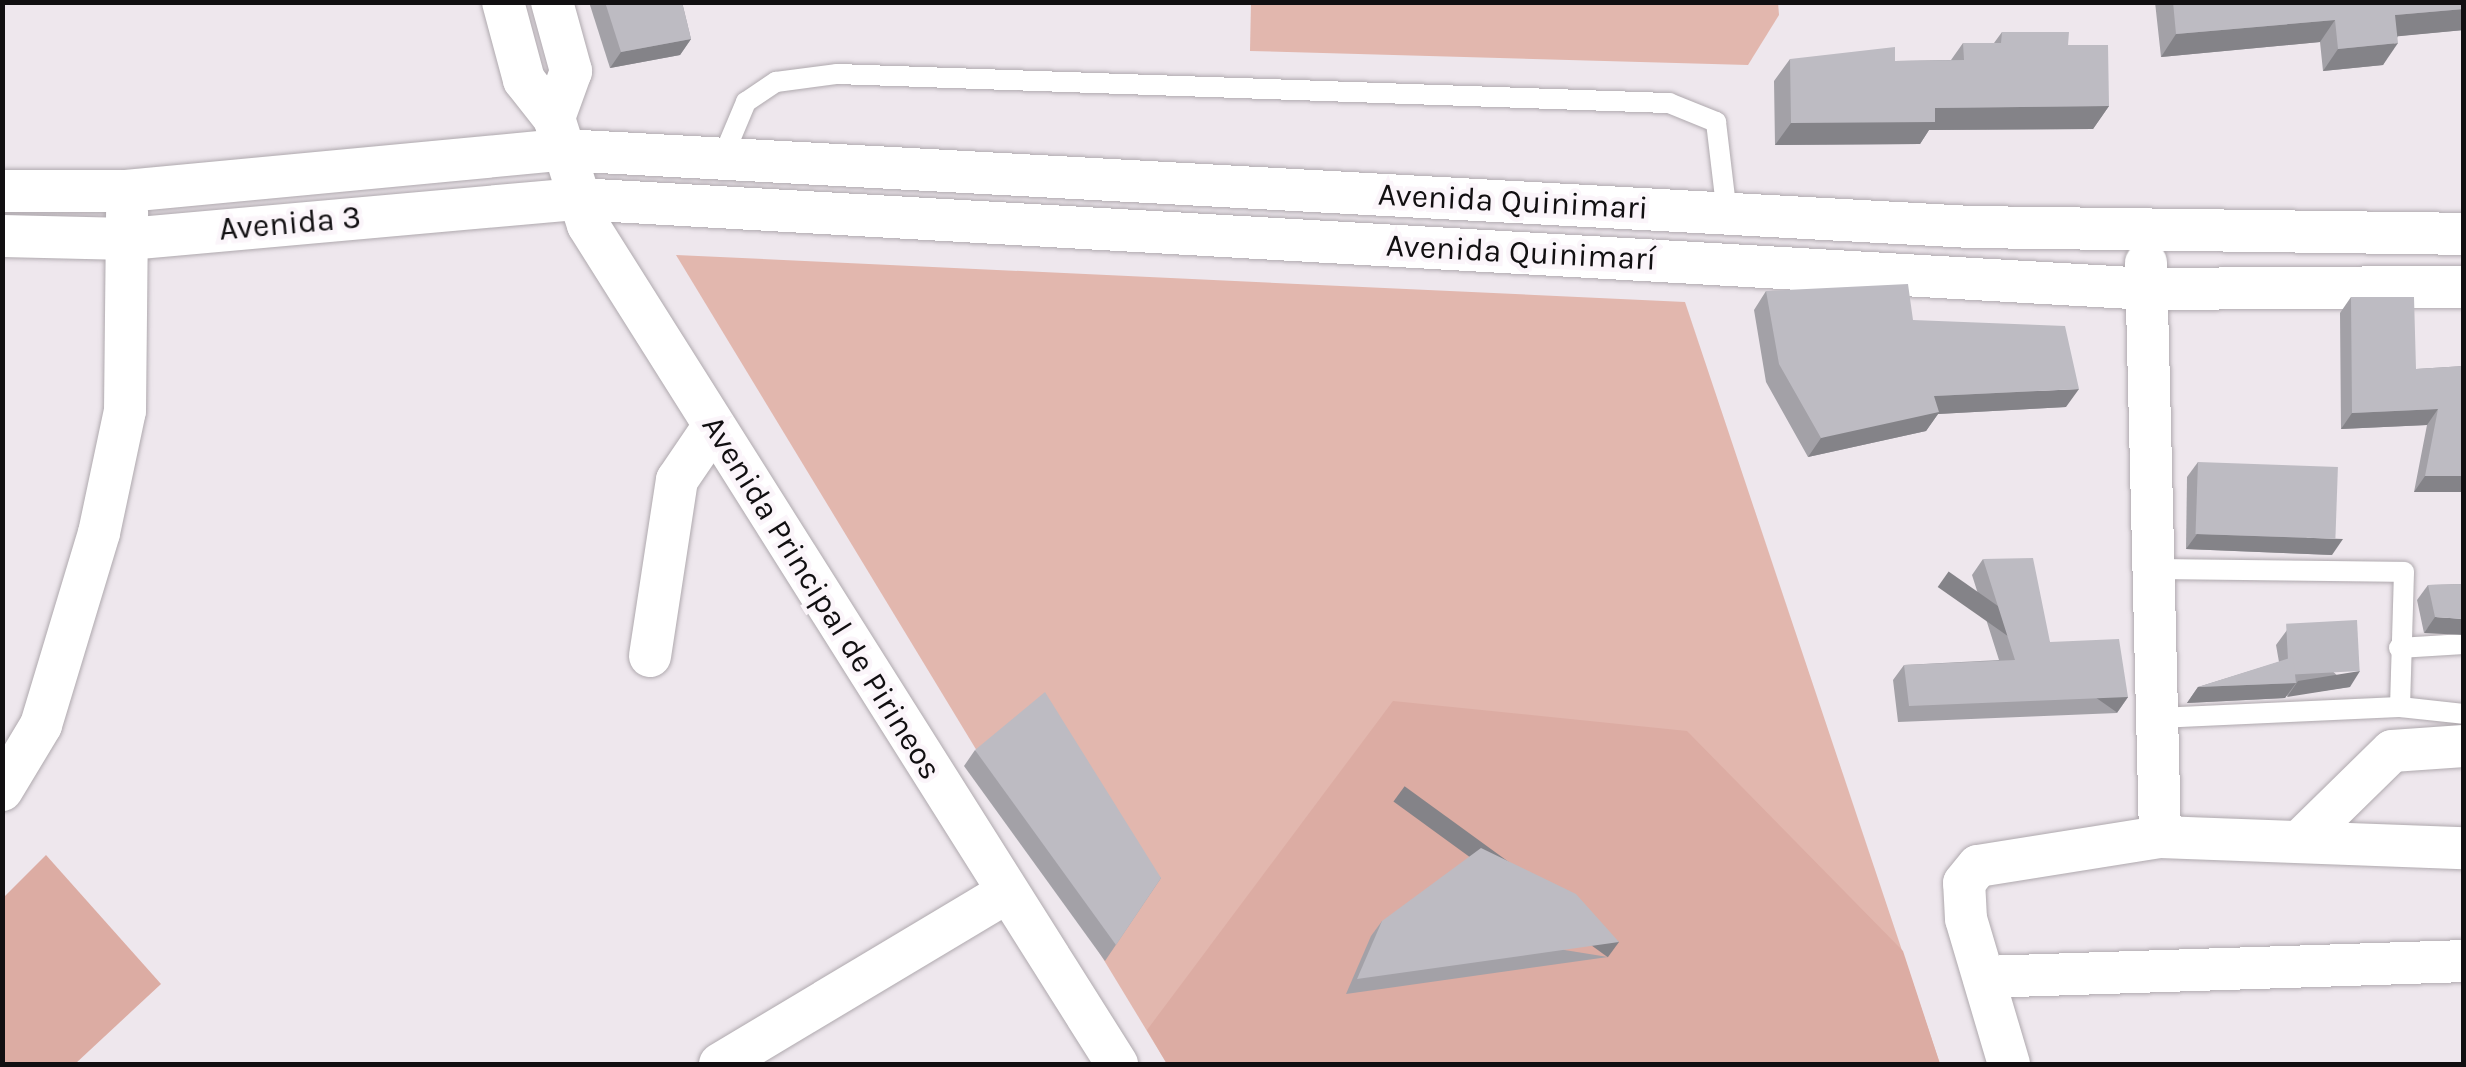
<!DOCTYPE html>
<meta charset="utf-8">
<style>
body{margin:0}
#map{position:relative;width:2466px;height:1067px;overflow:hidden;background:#eee7ed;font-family:Karla,sans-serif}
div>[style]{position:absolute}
.green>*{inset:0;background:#e2b7ae}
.forest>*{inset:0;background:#dcaca3}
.roads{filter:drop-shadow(0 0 2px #afa9ae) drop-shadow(0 0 2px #afa9ae)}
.service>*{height:20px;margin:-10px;padding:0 10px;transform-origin:10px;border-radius:10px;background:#fff}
.minor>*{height:42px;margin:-21px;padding:0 21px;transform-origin:21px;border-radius:21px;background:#fff}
.wall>*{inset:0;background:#a3a1a7}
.shaded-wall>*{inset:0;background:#848388;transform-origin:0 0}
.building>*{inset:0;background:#bdbbc2;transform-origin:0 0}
span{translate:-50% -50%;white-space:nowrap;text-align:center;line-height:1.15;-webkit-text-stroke:9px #fbf5fa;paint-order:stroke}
.street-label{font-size:32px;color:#110f11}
.frame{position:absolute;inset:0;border:5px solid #110f11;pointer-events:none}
</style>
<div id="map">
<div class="green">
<div style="clip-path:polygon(1251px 3px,1778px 2px,1779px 15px,1748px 65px,1250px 51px)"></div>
<div style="clip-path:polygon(676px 255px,1685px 302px,1940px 1064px,1167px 1064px)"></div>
</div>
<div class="forest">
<div style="clip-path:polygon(1393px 701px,1687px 731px,1903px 951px,1940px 1064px,1167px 1064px,1147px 1030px)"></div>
<div style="clip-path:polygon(46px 855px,161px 984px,75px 1064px,3px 1064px,3px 898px)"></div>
</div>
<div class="roads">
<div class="service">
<div style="left:722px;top:159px;width:62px;rotate:-67.2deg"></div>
<div style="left:746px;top:102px;width:36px;rotate:-34deg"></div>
<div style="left:776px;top:82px;width:62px;rotate:-7.5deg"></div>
<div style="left:837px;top:74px;width:833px;rotate:2deg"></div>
<div style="left:1669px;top:103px;width:51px;rotate:22deg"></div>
<div style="left:1716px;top:122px;width:93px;rotate:83.2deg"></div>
<div style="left:2399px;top:648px;width:65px;rotate:-3.5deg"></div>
<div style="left:2400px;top:707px;width:64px;rotate:6.2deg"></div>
<div style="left:2157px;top:718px;width:243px;rotate:-2.6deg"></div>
<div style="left:2400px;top:707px;width:135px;rotate:-88.3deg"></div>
<div style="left:2404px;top:572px;width:237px;rotate:-179.3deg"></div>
</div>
<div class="minor">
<div style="left:503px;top:2px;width:81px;rotate:74.9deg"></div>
<div style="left:524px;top:80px;width:48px;rotate:51.7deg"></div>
<div style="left:554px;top:118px;width:112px;rotate:72.4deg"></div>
<div style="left:588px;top:225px;width:992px;rotate:57.77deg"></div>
<div style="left:552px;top:2px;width:72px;rotate:74.6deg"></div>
<div style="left:571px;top:71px;width:50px;rotate:109.9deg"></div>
<div style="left:2px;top:191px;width:124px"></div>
<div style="left:126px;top:191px;width:439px;rotate:-5.4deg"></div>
<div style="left:563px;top:150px;width:1411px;rotate:3.13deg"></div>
<div style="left:1972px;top:227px;width:492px;rotate:0.8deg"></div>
<div style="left:2px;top:236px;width:126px;rotate:1.4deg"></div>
<div style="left:128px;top:239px;width:452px;rotate:-5.1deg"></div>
<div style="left:578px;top:199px;width:1573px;rotate:3.28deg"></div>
<div style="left:2148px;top:289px;width:316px;rotate:-0.4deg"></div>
<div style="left:2146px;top:263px;width:574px;rotate:88.6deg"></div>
<div style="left:650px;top:656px;width:178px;rotate:-81.3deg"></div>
<div style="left:677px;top:480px;width:64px;rotate:-55.8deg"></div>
<div style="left:2px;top:790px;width:76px;rotate:-59deg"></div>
<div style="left:41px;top:725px;width:201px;rotate:-73.2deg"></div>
<div style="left:99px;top:533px;width:125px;rotate:-78deg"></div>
<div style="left:125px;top:411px;width:199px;rotate:-89.4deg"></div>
<div style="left:2299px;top:842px;width:130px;rotate:-44.4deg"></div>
<div style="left:2392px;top:751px;width:72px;rotate:-4deg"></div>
<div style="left:1984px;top:977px;width:480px;rotate:-1.9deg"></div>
<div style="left:720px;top:1064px;width:335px;rotate:-30.9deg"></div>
<div style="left:2009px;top:1064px;width:151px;rotate:-106.5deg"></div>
<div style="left:1966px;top:919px;width:36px;rotate:-93deg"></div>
<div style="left:1964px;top:883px;width:22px;rotate:-51deg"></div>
<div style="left:1978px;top:866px;width:184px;rotate:-9.1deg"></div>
<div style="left:2160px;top:837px;width:304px;rotate:2.1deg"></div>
</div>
</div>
<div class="wall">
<div style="clip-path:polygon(589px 2px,682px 2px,691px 39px,680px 55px,610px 68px)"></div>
<div style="clip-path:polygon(2155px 2px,2464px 2px,2464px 30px,2398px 36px,2383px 65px,2323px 71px,2320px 42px,2161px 57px)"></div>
<div style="clip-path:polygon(2002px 32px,2068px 45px,2109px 106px,2093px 129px,1929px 130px,1920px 144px,1775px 145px,1774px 81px,1790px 59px,1895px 61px,1951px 60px,1963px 43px,1994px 43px)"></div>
<div style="clip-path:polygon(1766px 291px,1913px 320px,2066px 407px,1938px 414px,1926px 431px,1808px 457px,1766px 382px,1754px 310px)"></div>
<div style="clip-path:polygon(2351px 297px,2416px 369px,2464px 366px,2464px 492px,2414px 492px,2427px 425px,2341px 429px,2340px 313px)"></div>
<div style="clip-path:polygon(2198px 462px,2332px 555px,2186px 549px,2187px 477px)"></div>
<div style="clip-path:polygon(1983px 559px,2050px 642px,2128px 697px,2117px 713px,1898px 722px,1893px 680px,1904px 665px,1999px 660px,1972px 575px)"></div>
<div style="clip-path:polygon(2464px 584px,2424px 633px,2417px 600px,2428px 585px)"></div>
<div style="clip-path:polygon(2287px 630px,2350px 687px,2286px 696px,2285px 698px,2187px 703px,2198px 687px,2279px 662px,2276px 645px)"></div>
<div style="clip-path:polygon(975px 750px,1161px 878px,1105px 961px,964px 766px)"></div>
<div style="clip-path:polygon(1382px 921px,1608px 957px,1346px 994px,1371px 936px)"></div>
</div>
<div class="shaded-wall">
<div style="clip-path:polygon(2464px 9px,2464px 30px,2380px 38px,2395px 15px)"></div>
<div style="clip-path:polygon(2335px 20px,2320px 42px,2161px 57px,2176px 34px)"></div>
<div style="clip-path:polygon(691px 39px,680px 55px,610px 68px,621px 52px)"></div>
<div style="clip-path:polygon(2398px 43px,2383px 65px,2323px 71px,2338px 49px)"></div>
<div style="clip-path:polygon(2109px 106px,2093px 129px,1929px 130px,1920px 144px,1775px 145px,1791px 123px,1935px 108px)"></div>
<div style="clip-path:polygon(2079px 389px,2066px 407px,1938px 414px,1926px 431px,1808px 457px,1821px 438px,1934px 396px)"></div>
<div style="clip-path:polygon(2438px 409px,2427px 425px,2341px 429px,2352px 413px)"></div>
<div style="clip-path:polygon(2425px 476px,2464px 476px,2464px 492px,2414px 492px)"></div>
<div style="clip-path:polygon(2197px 534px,2343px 539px,2332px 555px,2186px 549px)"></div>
<div style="clip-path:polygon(2435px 617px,2464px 619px,2464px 635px,2424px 633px)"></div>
<div style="clip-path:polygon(2360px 671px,2350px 687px,2287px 697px,2298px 681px)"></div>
<div style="clip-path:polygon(2296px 683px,2285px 698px,2187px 703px,2198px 687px)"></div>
<div style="left:2128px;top:697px;width:19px;height:219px;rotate:125deg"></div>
<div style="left:1619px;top:942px;width:19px;height:265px;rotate:126deg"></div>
</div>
<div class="building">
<div style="clip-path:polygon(605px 2px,682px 2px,691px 39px,621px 52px)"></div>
<div style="clip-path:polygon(2173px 2px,2464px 2px,2464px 9px,2395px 15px,2398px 43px,2338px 49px,2335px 20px,2176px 34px)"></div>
<div style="clip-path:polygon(2002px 32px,2069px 32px,2068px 45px,2108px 45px,2109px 106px,1935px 108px,1935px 122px,1791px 123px,1790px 59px,1895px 47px,1895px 61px,1964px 60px,1963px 43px,2001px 43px)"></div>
<div style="clip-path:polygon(1908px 284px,1913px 320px,2065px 326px,2079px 389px,1934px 396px,1939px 412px,1821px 438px,1779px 364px,1766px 291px)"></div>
<div style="clip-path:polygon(2351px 297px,2414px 297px,2416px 369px,2464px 366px,2464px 476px,2425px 476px,2438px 409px,2352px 413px)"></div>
<div style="left:2198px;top:462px;width:140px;height:72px;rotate:2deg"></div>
<div style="clip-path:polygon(2033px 558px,2050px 642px,2119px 639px,2128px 697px,1909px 706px,1904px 665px,2015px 660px,1983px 559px)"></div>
<div style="clip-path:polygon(2464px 584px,2464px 619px,2435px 617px,2428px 585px)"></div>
<div style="left:2357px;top:620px;width:51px;height:71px;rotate:87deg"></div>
<div style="clip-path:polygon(2293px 657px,2296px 683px,2198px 687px)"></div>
<div style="clip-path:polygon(1045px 692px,1161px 878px,1116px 945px,975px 750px)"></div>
<div style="clip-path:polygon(1481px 848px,1576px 894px,1619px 942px,1357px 979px,1382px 921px)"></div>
</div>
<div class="street-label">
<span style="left:1513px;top:202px;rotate:3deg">Avenida Quinimari</span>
<span style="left:290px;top:224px;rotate:-5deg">Avenida 3</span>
<span style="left:1521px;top:253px;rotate:3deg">Avenida Quinimarí</span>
<span style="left:821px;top:598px;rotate:58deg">Avenida Principal de Pirineos</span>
</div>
<div class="frame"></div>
</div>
